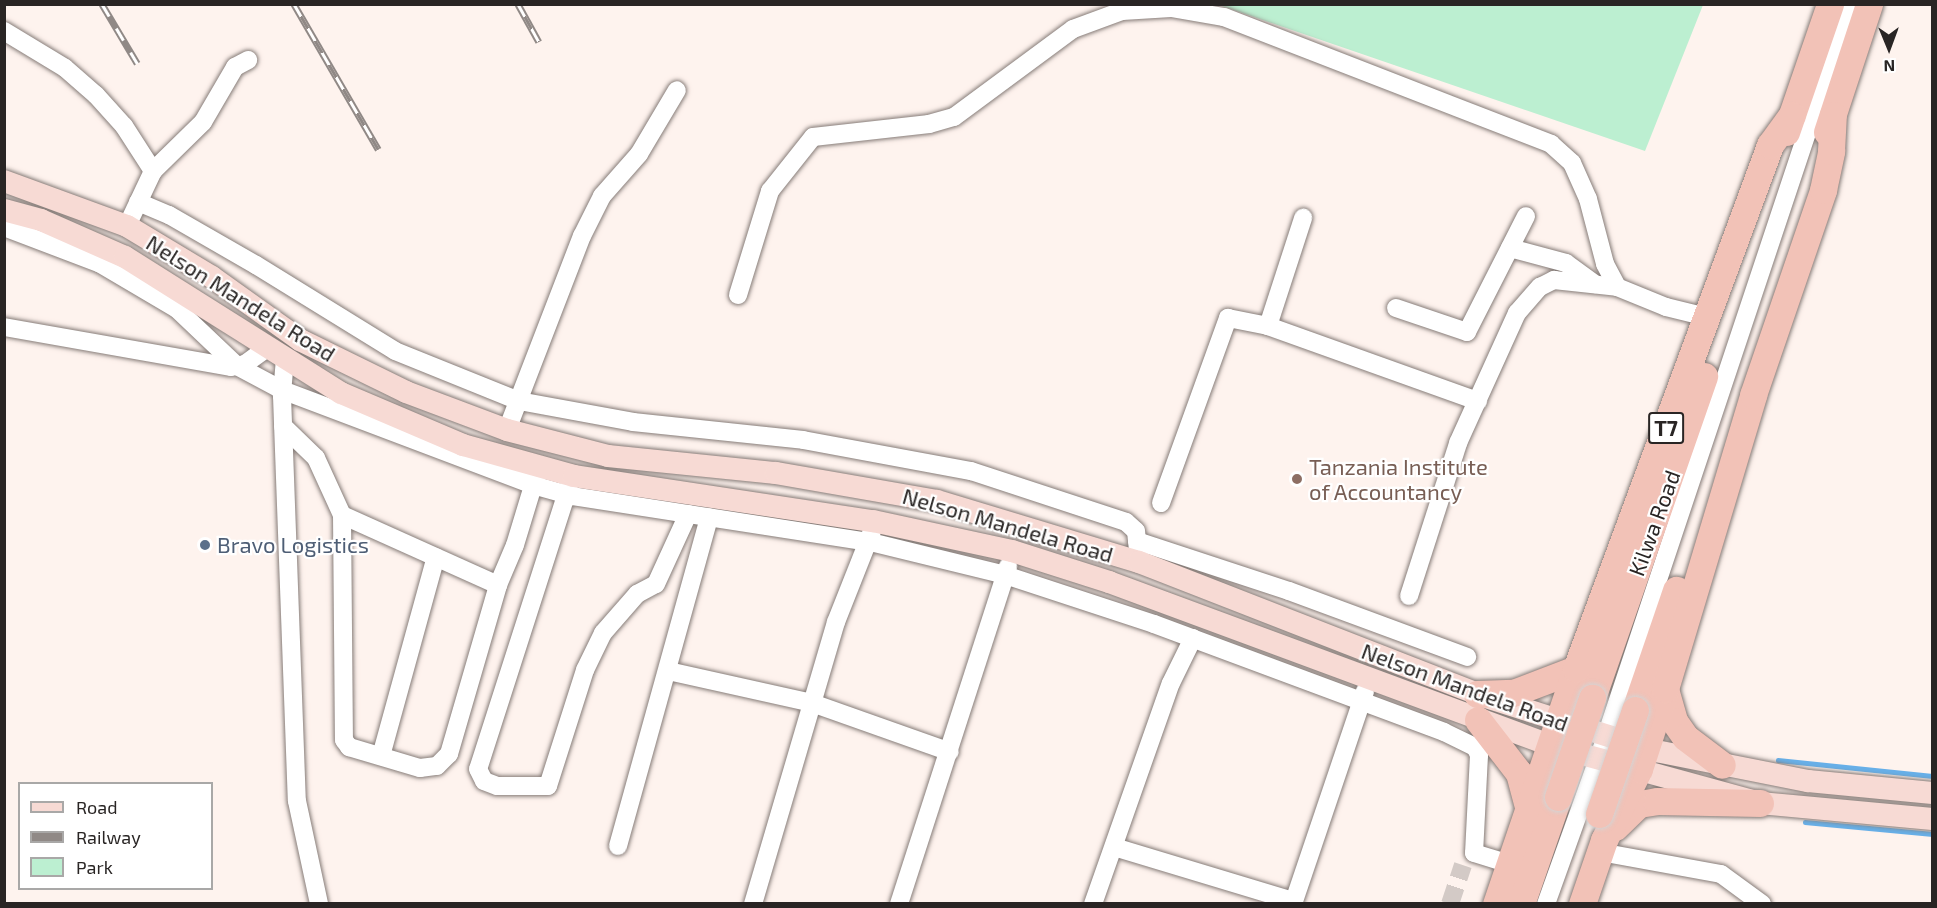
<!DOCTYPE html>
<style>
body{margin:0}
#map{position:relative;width:1937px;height:908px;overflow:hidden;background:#fef3ee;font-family:"Exo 2",sans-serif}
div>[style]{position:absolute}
.green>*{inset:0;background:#bcefd1}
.stream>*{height:4.5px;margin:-2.25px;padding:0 2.25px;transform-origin:2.25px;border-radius:2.25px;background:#67b0e9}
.minor-tunnel>*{height:18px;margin-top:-9px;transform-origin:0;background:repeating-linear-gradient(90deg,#d3cac6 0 18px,transparent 0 27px)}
.roads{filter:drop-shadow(0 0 2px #867c78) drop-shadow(0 0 2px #867c78)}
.minor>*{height:18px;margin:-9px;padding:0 9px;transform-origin:9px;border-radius:9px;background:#fff}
.major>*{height:22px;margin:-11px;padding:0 11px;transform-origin:11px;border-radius:11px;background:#f7dad4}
.highway>*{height:27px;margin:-13.5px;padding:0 13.5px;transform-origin:13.5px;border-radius:13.5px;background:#f2c2b7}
.rail>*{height:7px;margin-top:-3.5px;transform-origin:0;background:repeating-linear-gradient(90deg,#fff 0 14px,#908986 0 28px);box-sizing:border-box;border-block:2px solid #908986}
.bridges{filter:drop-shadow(0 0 2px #d4d3d3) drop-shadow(0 0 2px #d4d3d3)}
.highway-bridge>*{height:27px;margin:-13.5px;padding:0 13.5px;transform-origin:13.5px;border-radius:13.5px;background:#f2c2b7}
.dots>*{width:16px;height:16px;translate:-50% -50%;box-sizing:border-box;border:3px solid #fff;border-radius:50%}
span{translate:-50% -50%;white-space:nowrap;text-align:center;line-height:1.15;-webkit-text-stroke:4.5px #fff;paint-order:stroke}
.shield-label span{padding:2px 4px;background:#fff;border:2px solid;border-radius:4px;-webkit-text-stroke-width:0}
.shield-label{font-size:21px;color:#292524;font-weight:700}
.street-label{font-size:22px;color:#292524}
.education-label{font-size:22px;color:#785e54}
.left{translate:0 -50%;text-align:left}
.service-label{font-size:22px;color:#4e5e75}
.frame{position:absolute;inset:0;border:6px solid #292524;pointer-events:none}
.legend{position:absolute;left:18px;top:782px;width:195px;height:108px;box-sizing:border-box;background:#fff;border:2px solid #a9a8a7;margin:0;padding:8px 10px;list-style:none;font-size:18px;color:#292524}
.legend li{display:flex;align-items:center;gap:12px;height:30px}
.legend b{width:30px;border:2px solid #a9a8a7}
.north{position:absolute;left:1859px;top:18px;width:60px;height:60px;-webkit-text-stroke:4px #fff;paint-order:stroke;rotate:179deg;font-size:16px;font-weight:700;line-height:24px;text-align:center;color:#292524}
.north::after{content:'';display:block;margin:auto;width:21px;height:27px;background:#292524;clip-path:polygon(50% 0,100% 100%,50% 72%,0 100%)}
</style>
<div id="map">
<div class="green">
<div style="clip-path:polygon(1219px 5px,1703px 4px,1703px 5px,1645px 151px)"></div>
</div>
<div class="stream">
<div style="left:1778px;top:760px;width:155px;rotate:5.9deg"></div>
<div style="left:1805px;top:822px;width:128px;rotate:5.4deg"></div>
</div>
<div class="minor-tunnel">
<div style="left:1450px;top:904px;width:41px;rotate:-71.6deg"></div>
</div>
<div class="roads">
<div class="minor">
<div style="left:4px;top:31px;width:71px;rotate:31.2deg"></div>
<div style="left:65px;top:68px;width:41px;rotate:41.1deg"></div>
<div style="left:96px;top:95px;width:42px;rotate:47.9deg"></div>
<div style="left:124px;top:126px;width:54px;rotate:57.2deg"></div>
<div style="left:138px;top:202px;width:34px;rotate:23deg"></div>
<div style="left:169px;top:215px;width:100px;rotate:29.9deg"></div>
<div style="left:256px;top:265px;width:163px;rotate:31.7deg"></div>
<div style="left:395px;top:351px;width:134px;rotate:22deg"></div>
<div style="left:519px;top:401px;width:116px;rotate:10.4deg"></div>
<div style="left:633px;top:422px;width:171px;rotate:6deg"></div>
<div style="left:803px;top:440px;width:171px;rotate:10.5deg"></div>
<div style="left:971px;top:471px;width:163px;rotate:18.2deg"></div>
<div style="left:1126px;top:522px;width:13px;rotate:42deg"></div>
<div style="left:1136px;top:531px;width:31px;rotate:84deg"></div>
<div style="left:127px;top:226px;width:61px;rotate:-64.7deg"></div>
<div style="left:153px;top:171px;width:70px;rotate:-44.4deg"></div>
<div style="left:203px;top:122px;width:64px;rotate:-59.8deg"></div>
<div style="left:235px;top:67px;width:15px;rotate:-28deg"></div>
<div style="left:4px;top:227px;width:102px;rotate:20.8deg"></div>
<div style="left:99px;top:263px;width:91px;rotate:30.5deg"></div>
<div style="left:177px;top:309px;width:83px;rotate:43.5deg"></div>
<div style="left:237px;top:366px;width:51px;rotate:28.1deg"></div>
<div style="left:282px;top:390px;width:268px;rotate:20.7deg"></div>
<div style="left:533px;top:485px;width:41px;rotate:15.8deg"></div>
<div style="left:572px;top:496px;width:302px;rotate:8.8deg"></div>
<div style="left:870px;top:542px;width:139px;rotate:13.7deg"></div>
<div style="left:1005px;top:575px;width:157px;rotate:18.2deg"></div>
<div style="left:1154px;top:624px;width:309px;rotate:20.4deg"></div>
<div style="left:1444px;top:732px;width:34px;rotate:26deg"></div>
<div style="left:1475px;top:747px;width:9px;rotate:63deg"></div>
<div style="left:1479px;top:755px;width:98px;rotate:92.9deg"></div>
<div style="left:1474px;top:853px;width:37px;rotate:17deg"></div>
<div style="left:1510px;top:248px;width:58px;rotate:15deg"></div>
<div style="left:1566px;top:263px;width:36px;rotate:36deg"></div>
<div style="left:738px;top:295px;width:109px;rotate:-72.9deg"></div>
<div style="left:770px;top:191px;width:69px;rotate:-51.5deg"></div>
<div style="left:813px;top:137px;width:117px;rotate:-6.4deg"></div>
<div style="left:929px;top:124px;width:26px;rotate:-16deg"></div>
<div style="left:954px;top:117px;width:148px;rotate:-36.5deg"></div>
<div style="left:1073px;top:29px;width:52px;rotate:-20.2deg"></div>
<div style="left:1122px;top:11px;width:49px;rotate:-3.5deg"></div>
<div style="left:1171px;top:8px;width:54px;rotate:9.6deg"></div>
<div style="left:1224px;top:17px;width:351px;rotate:21.2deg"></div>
<div style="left:1551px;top:144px;width:28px;rotate:42deg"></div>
<div style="left:1572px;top:163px;width:39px;rotate:66deg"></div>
<div style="left:1588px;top:199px;width:67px;rotate:75.3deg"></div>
<div style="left:1605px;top:264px;width:26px;rotate:62deg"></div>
<div style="left:1617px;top:287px;width:53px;rotate:22.2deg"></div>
<div style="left:1666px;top:307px;width:42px;rotate:13.7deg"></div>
<div style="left:1396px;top:308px;width:75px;rotate:18.7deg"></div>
<div style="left:1467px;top:332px;width:130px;rotate:-63deg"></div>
<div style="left:1268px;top:326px;width:114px;rotate:-72deg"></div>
<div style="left:4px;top:327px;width:230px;rotate:10deg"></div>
<div style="left:231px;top:367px;width:14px;rotate:-12deg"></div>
<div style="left:245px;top:364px;width:27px;rotate:-36deg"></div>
<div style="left:285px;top:359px;width:37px;rotate:95deg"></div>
<div style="left:282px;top:396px;width:405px;rotate:87.9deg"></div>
<div style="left:297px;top:801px;width:105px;rotate:77.9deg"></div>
<div style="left:283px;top:426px;width:46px;rotate:44.1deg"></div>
<div style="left:316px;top:458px;width:63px;rotate:65.5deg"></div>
<div style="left:342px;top:515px;width:225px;rotate:89.5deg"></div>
<div style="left:344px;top:740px;width:9px;rotate:54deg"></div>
<div style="left:349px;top:747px;width:74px;rotate:16.5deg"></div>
<div style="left:420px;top:768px;width:17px;rotate:-7deg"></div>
<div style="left:437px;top:766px;width:17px;rotate:-45deg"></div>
<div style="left:449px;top:754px;width:176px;rotate:-73.8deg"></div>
<div style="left:498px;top:585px;width:43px;rotate:-67deg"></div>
<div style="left:515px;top:545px;width:72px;rotate:-73.1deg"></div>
<div style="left:507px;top:430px;width:208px;rotate:-68.9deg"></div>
<div style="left:582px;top:236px;width:45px;rotate:-63.4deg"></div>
<div style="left:602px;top:196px;width:56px;rotate:-48.6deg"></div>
<div style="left:639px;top:154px;width:74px;rotate:-59.3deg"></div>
<div style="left:569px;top:486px;width:297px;rotate:107.8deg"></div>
<div style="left:478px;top:769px;width:13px;rotate:63deg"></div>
<div style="left:484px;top:781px;width:14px;rotate:21deg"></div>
<div style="left:497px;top:786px;width:51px"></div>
<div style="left:548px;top:786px;width:122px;rotate:-72.3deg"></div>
<div style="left:585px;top:670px;width:41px;rotate:-64.1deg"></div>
<div style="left:603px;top:633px;width:52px;rotate:-48.9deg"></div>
<div style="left:637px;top:594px;width:21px;rotate:-28deg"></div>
<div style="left:656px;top:584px;width:77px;rotate:-65.4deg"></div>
<div style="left:1161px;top:503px;width:197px;rotate:-70.1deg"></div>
<div style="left:1228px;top:318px;width:41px;rotate:11.3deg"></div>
<div style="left:1268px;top:326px;width:223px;rotate:19.7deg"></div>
<div style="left:342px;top:515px;width:171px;rotate:24.2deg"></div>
<div style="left:1137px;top:541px;width:160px;rotate:18.2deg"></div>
<div style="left:1289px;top:591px;width:190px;rotate:20.3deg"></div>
<div style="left:1409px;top:596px;width:161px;rotate:-72.2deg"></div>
<div style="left:1458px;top:443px;width:143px;rotate:-65.6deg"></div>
<div style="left:1517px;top:313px;width:35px;rotate:-49deg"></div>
<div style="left:1540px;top:287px;width:16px;rotate:-27deg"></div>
<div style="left:1554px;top:280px;width:63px;rotate:6.3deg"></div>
<div style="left:668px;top:671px;width:148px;rotate:12.5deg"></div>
<div style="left:812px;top:703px;width:146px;rotate:19.5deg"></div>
<div style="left:381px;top:756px;width:206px;rotate:-74.6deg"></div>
<div style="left:618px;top:846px;width:341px;rotate:-74.5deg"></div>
<div style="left:1114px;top:847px;width:187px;rotate:16.8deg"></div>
<div style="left:1600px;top:852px;width:123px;rotate:10.3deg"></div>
<div style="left:1721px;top:874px;width:51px;rotate:36.2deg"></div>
<div style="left:753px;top:904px;width:294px;rotate:-73.6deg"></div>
<div style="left:836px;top:622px;width:98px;rotate:-68.4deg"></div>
<div style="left:899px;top:904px;width:355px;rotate:-72.1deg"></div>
<div style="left:1093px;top:904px;width:234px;rotate:-70.6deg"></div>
<div style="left:1171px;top:683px;width:50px;rotate:-63.9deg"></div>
<div style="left:1293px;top:904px;width:225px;rotate:-71.3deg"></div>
<div style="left:1546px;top:904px;width:178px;rotate:-70.3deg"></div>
<div style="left:1606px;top:736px;width:772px;rotate:-71.57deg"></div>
</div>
<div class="major">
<div style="left:4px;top:181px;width:131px;rotate:20.1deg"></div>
<div style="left:127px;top:226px;width:99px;rotate:31deg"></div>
<div style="left:212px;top:277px;width:108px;rotate:35.6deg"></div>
<div style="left:300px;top:340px;width:118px;rotate:26.1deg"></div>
<div style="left:406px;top:392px;width:108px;rotate:20.6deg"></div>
<div style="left:507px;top:430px;width:104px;rotate:14.4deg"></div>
<div style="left:608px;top:456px;width:169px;rotate:5.8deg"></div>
<div style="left:776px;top:473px;width:163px;rotate:9.9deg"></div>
<div style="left:937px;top:501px;width:211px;rotate:16.8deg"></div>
<div style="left:1139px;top:562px;width:363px;rotate:21.3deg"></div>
<div style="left:1477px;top:694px;width:188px;rotate:17.7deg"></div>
<div style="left:1656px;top:751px;width:155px;rotate:11.2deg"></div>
<div style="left:1808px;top:781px;width:125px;rotate:5.5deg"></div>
<div style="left:4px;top:210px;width:38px;rotate:15deg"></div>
<div style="left:41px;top:220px;width:92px;rotate:23.8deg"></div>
<div style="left:125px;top:257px;width:255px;rotate:32.2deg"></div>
<div style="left:341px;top:393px;width:133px;rotate:23.1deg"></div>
<div style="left:463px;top:445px;width:115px;rotate:15.6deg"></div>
<div style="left:574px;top:476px;width:302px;rotate:8.6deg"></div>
<div style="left:873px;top:521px;width:142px;rotate:12.2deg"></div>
<div style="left:1012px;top:551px;width:102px;rotate:17.7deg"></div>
<div style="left:1109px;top:582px;width:472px;rotate:20.3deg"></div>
<div style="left:1552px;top:746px;width:216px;rotate:15.3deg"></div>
<div style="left:1760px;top:803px;width:173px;rotate:5.3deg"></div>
</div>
<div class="highway">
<div style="left:1786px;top:132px;width:135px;rotate:-71deg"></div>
<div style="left:1827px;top:132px;width:135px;rotate:-71.8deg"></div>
<div style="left:1665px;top:689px;width:33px;rotate:74deg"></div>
<div style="left:1674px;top:721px;width:19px;rotate:55deg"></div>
<div style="left:1685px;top:737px;width:46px;rotate:37.1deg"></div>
<div style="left:1477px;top:694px;width:36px;rotate:-2deg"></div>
<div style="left:1513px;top:693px;width:67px;rotate:-20.9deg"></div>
<div style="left:1592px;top:698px;width:341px;rotate:-70.8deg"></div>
<div style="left:1635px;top:710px;width:127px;rotate:-71.1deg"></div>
<div style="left:1478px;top:720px;width:67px;rotate:52.3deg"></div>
<div style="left:1519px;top:773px;width:39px;rotate:75deg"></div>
<div style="left:1615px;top:827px;width:33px;rotate:-44deg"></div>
<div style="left:1639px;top:804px;width:18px;rotate:-9deg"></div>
<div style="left:1657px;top:801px;width:103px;rotate:1.1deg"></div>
<div style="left:1496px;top:904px;width:248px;rotate:-71.2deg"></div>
<div style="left:1576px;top:669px;width:559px;rotate:-69.68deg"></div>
<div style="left:1770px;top:145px;width:37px;rotate:-54deg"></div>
<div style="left:1521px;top:904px;width:113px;rotate:-70.9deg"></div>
<div style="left:1582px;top:904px;width:68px;rotate:-71deg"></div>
<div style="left:1604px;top:840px;width:79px;rotate:-63.8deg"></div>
<div style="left:1639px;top:769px;width:84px;rotate:-72deg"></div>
<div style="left:1665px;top:689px;width:307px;rotate:-73.3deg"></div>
<div style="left:1753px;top:395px;width:217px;rotate:-71.1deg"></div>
<div style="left:1823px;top:190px;width:40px;rotate:-78deg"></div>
<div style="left:1831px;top:151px;width:36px;rotate:-87deg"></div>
</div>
</div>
<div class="rail">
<div style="left:102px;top:4px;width:69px;rotate:59.3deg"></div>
<div style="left:294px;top:4px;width:168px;rotate:59.9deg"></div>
<div style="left:518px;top:4px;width:43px;rotate:61.1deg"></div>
</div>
<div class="bridges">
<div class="highway-bridge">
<div style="left:1558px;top:797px;width:105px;rotate:-71deg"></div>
<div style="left:1599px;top:814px;width:110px;rotate:-70.9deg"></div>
</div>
</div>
<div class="dots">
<div style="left:1297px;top:479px;background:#8d6e63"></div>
<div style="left:205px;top:545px;background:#5c6f8a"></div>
</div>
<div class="shield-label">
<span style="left:1666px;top:428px">T7</span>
</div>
<div class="street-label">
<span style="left:241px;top:298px;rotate:32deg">Nelson Mandela Road</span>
<span style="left:1654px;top:523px;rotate:-70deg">Kilwa Road</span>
<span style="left:1008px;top:525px;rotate:16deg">Nelson Mandela Road</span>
<span style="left:1465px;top:687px;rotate:20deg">Nelson Mandela Road</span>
</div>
<div class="education-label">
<span class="left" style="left:1309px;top:479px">Tanzania Institute<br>of Accountancy</span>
</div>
<div class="service-label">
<span class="left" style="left:217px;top:545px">Bravo Logistics</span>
</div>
<div class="frame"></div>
<ul class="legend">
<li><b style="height:8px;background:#f7dad4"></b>Road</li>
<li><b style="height:8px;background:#908986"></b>Railway</li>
<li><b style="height:16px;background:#bcefd1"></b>Park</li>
</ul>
<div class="north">N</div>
</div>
